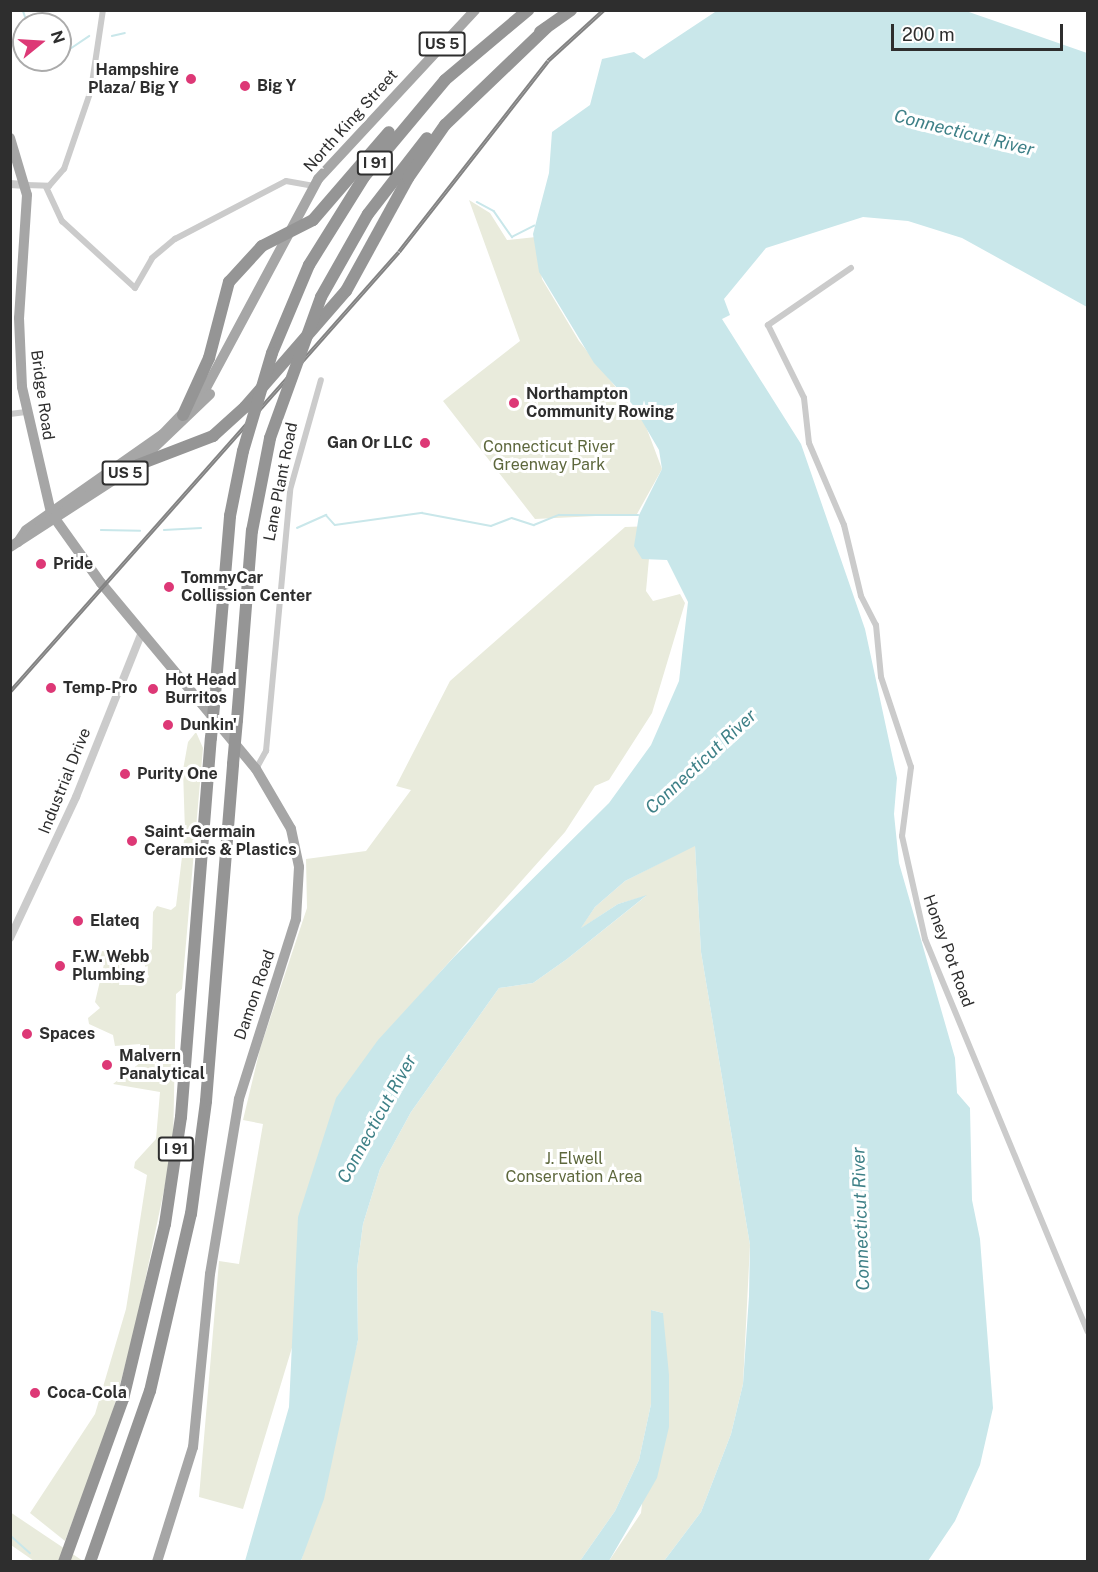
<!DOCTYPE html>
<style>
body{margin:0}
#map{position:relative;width:1098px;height:1572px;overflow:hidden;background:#fff;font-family:"Public Sans",sans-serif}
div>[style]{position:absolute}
.green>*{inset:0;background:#e9ebdc}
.water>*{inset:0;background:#c9e7ea}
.stream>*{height:1.5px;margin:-0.75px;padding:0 0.75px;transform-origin:0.75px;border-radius:0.75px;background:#c9e7ea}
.minor>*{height:6px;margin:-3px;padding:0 3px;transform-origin:3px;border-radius:3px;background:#cbcbcb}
.tertiary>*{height:8px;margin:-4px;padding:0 4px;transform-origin:4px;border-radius:4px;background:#cbcbcb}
.primary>*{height:10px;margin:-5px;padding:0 5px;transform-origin:5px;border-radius:5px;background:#a6a6a6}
.motorway>*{height:12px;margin:-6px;padding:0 6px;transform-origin:6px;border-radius:6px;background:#959595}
.rail>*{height:4px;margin-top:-2px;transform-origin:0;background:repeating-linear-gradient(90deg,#fff 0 4.5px,#838383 0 9px);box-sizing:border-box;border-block:2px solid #838383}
.motorway-bridge>*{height:12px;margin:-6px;padding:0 6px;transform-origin:6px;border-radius:6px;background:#959595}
.dots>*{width:16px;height:16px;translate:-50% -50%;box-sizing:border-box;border:3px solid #fff;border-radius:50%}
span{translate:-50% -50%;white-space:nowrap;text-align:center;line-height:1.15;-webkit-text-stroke:6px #fff;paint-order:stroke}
.shield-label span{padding:2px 4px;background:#fff;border:2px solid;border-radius:4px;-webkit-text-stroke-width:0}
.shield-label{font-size:15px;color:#2e2e2e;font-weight:700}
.poi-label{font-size:16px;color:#2e2e2e;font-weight:700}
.right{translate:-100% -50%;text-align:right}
.left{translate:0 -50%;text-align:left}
.street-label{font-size:16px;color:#2e2e2e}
.park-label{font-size:16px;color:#5e683d}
.water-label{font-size:18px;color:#3e8087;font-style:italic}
.frame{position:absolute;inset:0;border:12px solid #2e2e2e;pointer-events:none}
.north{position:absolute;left:12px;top:12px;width:60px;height:60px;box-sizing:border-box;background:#fff;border:2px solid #ababab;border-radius:50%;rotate:72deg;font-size:16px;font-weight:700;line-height:24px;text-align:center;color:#2e2e2e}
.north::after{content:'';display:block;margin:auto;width:21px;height:27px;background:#dd3876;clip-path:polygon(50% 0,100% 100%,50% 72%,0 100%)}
.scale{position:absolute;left:891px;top:24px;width:172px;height:27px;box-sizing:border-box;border:3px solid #2e2e2e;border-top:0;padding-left:8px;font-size:18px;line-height:21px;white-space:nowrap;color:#2e2e2e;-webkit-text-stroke:4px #fff;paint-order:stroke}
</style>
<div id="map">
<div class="green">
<div style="clip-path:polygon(469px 200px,490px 213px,507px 240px,536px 237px,542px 279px,579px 341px,645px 424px,662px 469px,637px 514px,535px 519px,443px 401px,520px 341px)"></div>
<div style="clip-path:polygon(652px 526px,646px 591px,653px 601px,680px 594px,685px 603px,652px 713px,609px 780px,595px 786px,565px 832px,418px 997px,321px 1155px,311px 1193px,294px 1341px,243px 1509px,199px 1497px,219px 1261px,239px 1264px,263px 1124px,243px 1120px,260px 1049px,307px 908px,306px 859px,366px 851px,411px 790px,396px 786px,450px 681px,625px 527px)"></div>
<div style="clip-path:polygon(196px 732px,203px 748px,182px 989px,176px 994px,173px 1147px,135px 1329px,109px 1425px,65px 1541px,30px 1513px,95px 1414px,126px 1309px,135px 1253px,147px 1175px,134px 1168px,135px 1162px,156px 1139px,160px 1092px,113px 1084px,145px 1059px,140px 1044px,115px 1046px,113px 1035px,89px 1024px,88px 1018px,100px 1008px,95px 1002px,105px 960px,86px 956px,76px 947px,109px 952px,122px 962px,119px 985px,137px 985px,149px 977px,142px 957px,152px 949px,153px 912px,157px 906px,171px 910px,176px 906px,185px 832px,183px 770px,188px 742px)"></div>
<div style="clip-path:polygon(695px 845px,701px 952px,750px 1245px,743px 1384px,731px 1434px,701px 1512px,664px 1561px,609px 1561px,641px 1513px,663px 1313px,651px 1310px,651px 1404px,639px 1460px,615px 1511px,580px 1561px,301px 1562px,358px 1340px,357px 1269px,363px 1224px,380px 1169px,411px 1112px,499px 988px,533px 983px,567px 959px,646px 896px,618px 904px,580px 929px,595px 907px,625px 881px)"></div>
<div style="clip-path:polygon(10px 1512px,83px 1561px,34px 1561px,11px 1545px)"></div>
</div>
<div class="water">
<div style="clip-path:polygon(966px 11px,1087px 53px,1087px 307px,962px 238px,908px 221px,863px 217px,766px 248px,724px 299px,730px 315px,722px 319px,801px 444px,865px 629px,897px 778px,894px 814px,899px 863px,955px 1058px,957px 1093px,970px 1108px,972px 1200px,980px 1239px,993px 1408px,980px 1465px,955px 1521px,928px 1561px,664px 1561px,701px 1512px,731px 1434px,743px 1384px,749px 1296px,750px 1245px,701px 952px,695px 846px,625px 881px,595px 907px,581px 928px,618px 904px,647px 895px,567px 959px,533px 983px,499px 988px,411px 1112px,380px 1169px,363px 1224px,357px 1269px,358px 1340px,324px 1499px,301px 1561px,245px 1561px,289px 1407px,298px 1217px,336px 1098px,378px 1040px,454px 957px,609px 803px,651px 745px,679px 681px,688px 602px,667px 560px,642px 559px,634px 546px,639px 515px,662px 469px,659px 450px,632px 404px,594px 363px,539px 272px,533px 234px,549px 173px,552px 132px,590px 105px,602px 59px,634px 52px,644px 59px,715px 12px)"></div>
<div style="clip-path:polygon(651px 1310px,663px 1313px,669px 1375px,669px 1427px,657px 1478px,609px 1561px,580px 1561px,615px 1511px,639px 1460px,651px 1404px)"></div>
</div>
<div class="stream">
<div style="left:23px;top:10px;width:12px;rotate:70deg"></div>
<div style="left:27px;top:21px;width:16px;rotate:11deg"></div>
<div style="left:112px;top:36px;width:13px;rotate:-13deg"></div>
<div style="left:60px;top:41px;width:13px;rotate:39deg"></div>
<div style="left:70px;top:49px;width:23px;rotate:-34deg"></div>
<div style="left:477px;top:202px;width:19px;rotate:28deg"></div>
<div style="left:494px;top:211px;width:32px;rotate:55deg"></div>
<div style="left:512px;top:237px;width:25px;rotate:-27deg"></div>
<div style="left:297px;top:528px;width:32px;rotate:-24deg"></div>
<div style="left:326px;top:515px;width:13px;rotate:48deg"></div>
<div style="left:335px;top:525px;width:88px;rotate:-7.9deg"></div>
<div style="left:422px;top:513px;width:70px;rotate:10.7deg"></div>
<div style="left:491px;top:526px;width:22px;rotate:-21deg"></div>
<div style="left:512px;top:518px;width:23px;rotate:18deg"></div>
<div style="left:534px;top:525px;width:27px;rotate:-22deg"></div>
<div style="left:559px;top:515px;width:79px"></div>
<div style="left:101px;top:530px;width:39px;rotate:1deg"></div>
<div style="left:164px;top:530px;width:37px;rotate:-3deg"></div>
<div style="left:10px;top:1535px;width:27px;rotate:42deg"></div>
</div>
<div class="minor">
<div style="left:26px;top:185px;width:23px;rotate:2deg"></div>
<div style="left:49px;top:186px;width:23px;rotate:-49deg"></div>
<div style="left:64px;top:169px;width:83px;rotate:-71.1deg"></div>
<div style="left:91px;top:90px;width:81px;rotate:-81.5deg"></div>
<div style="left:46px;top:187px;width:38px;rotate:65deg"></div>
<div style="left:62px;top:221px;width:99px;rotate:42.5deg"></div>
<div style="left:135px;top:288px;width:34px;rotate:-60deg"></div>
<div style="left:152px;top:258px;width:30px;rotate:-40deg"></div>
<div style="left:175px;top:239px;width:125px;rotate:-27.6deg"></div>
<div style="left:286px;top:181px;width:27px;rotate:10deg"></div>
<div style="left:851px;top:268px;width:101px;rotate:145.5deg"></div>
<div style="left:768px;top:325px;width:81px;rotate:63.7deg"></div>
<div style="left:804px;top:398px;width:45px;rotate:83.7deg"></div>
<div style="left:809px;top:443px;width:89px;rotate:66.9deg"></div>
<div style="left:844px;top:525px;width:73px;rotate:76.5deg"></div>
<div style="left:861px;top:596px;width:33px;rotate:63deg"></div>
<div style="left:876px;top:625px;width:52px;rotate:84.5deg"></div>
<div style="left:881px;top:677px;width:95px;rotate:71.6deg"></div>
<div style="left:911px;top:767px;width:70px;rotate:97.4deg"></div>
<div style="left:902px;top:836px;width:106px;rotate:77.4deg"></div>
<div style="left:925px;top:939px;width:425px;rotate:67.5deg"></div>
<div style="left:10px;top:414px;width:16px;rotate:-7deg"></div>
<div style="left:256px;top:769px;width:21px;rotate:-61deg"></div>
<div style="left:266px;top:751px;width:262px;rotate:-84.7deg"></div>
<div style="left:290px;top:490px;width:114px;rotate:-74.3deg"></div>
</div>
<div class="tertiary">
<div style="left:10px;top:184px;width:16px;rotate:4deg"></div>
<div style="left:10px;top:938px;width:156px;rotate:-64.9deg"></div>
<div style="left:76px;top:797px;width:178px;rotate:-68.2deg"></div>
</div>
<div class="primary">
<div style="left:10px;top:138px;width:59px;rotate:73.4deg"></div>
<div style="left:27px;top:195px;width:123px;rotate:93.7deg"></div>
<div style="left:19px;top:318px;width:69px;rotate:87.5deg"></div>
<div style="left:22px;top:387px;width:129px;rotate:77deg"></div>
<div style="left:51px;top:513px;width:86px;rotate:54.5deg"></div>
<div style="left:101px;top:583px;width:242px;rotate:50.2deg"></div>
<div style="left:256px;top:769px;width:69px;rotate:59.7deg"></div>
<div style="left:291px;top:829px;width:39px;rotate:78deg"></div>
<div style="left:299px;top:867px;width:52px;rotate:93.3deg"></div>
<div style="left:296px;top:919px;width:189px;rotate:107.6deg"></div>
<div style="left:239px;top:1099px;width:177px;rotate:99.4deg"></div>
<div style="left:210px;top:1274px;width:174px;rotate:95.6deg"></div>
<div style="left:193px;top:1447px;width:121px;rotate:107.4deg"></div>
<div style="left:18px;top:542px;width:14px;rotate:-56deg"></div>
<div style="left:26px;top:530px;width:167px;rotate:-35deg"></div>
<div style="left:163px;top:434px;width:61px;rotate:-46.3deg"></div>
<div style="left:205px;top:390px;width:239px;rotate:-61.8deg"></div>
<div style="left:318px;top:179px;width:231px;rotate:-47.1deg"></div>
<div style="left:10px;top:547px;width:149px;rotate:-32.9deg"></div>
<div style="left:135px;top:466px;width:104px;rotate:-43.8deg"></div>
</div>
<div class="motorway">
<div style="left:540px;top:32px;width:38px;rotate:-35deg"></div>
<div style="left:313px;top:220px;width:116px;rotate:-49.2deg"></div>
<div style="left:321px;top:297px;width:95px;rotate:-60.5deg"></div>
<div style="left:368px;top:214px;width:96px;rotate:-52.2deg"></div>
<div style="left:272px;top:353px;width:95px;rotate:-67.2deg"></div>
<div style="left:309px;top:265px;width:104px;rotate:-58deg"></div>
<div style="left:364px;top:177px;width:126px;rotate:-50.1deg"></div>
<div style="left:445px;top:80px;width:109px;rotate:-40.1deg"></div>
<div style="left:183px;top:415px;width:63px;rotate:-65.5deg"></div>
<div style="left:209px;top:358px;width:79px;rotate:-75.3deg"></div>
<div style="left:229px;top:282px;width:49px;rotate:-47.5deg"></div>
<div style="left:135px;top:466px;width:84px;rotate:-21deg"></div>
<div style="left:213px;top:436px;width:43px;rotate:-42.2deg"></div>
<div style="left:245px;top:407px;width:154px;rotate:-49deg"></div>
<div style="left:346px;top:291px;width:129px;rotate:-61.2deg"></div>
<div style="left:408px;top:178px;width:65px;rotate:-55.1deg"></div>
<div style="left:445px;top:125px;width:140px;rotate:-43.8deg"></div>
<div style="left:215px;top:695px;width:180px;rotate:-85.2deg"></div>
<div style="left:230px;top:516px;width:66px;rotate:-78.7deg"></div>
<div style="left:237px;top:720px;width:190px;rotate:-85.5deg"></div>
<div style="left:252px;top:531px;width:95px;rotate:-79deg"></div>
<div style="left:64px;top:1562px;width:173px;rotate:-70.1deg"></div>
<div style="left:123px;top:1399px;width:180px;rotate:-76.5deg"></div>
<div style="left:165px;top:1224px;width:108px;rotate:-81.5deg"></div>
<div style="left:181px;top:1117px;width:380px;rotate:-85.5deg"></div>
<div style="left:90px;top:1562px;width:181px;rotate:-70.7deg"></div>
<div style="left:150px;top:1391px;width:182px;rotate:-77deg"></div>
<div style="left:191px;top:1214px;width:114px;rotate:-82.4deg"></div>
<div style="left:206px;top:1101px;width:338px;rotate:-85.4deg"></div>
</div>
<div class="rail">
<div style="left:10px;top:692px;width:587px;rotate:-48.52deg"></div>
<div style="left:399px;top:252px;width:242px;rotate:-52deg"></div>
<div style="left:548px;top:61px;width:76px;rotate:-42.3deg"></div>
</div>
<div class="motorway-bridge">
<div style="left:262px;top:246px;width:57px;rotate:-27deg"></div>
<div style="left:270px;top:438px;width:150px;rotate:-70.1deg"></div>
<div style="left:243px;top:451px;width:102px;rotate:-73.5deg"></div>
<div style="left:211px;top:738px;width:43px;rotate:-84.7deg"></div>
<div style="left:233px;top:764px;width:44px;rotate:-84.8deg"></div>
</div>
<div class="dots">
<div style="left:191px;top:79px;background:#dd3876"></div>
<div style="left:245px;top:86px;background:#dd3876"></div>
<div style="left:514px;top:403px;background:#dd3876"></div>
<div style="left:425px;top:443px;background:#dd3876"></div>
<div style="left:41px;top:564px;background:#dd3876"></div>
<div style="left:169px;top:587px;background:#dd3876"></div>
<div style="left:51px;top:688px;background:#dd3876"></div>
<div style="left:153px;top:689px;background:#dd3876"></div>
<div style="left:168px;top:725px;background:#dd3876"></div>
<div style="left:125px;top:774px;background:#dd3876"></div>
<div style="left:132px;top:841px;background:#dd3876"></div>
<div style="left:78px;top:921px;background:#dd3876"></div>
<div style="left:60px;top:966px;background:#dd3876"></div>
<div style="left:27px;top:1034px;background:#dd3876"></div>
<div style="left:107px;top:1065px;background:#dd3876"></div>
<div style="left:35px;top:1393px;background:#dd3876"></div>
</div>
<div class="shield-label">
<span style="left:442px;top:44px">US 5</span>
<span style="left:375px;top:163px">I 91</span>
<span style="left:125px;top:473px">US 5</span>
<span style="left:176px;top:1149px">I 91</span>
</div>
<div class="poi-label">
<span class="right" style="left:179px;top:79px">Hampshire<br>Plaza/ Big Y</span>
<span class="left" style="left:257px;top:86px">Big Y</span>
<span class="left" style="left:526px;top:403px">Northampton<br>Community Rowing</span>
<span class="right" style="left:413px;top:443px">Gan Or LLC</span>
<span class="left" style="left:53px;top:564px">Pride</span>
<span class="left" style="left:181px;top:587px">TommyCar<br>Collission Center</span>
<span class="left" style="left:165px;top:689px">Hot Head<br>Burritos</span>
<span class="left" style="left:63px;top:688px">Temp-Pro</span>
<span class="left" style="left:180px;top:725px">Dunkin'</span>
<span class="left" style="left:137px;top:774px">Purity One</span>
<span class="left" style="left:144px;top:841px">Saint-Germain<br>Ceramics &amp; Plastics</span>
<span class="left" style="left:90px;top:921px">Elateq</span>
<span class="left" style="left:72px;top:966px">F.W. Webb<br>Plumbing</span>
<span class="left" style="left:39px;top:1034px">Spaces</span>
<span class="left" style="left:119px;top:1065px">Malvern<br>Panalytical</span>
<span class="left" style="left:47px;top:1393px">Coca-Cola</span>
</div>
<div class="street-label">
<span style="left:351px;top:121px;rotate:-48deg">North King Street</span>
<span style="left:42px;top:395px;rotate:82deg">Bridge Road</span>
<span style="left:281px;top:482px;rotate:-79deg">Lane Plant Road</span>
<span style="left:65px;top:781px;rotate:-68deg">Industrial Drive</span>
<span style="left:948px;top:951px;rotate:70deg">Honey Pot Road</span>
<span style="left:255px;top:995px;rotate:-71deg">Damon Road</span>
</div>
<div class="park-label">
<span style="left:549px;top:456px">Connecticut River<br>Greenway Park</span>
<span style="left:574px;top:1168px">J. Elwell<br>Conservation Area</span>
</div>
<div class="water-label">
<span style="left:964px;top:133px;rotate:14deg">Connecticut River</span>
<span style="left:701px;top:762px;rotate:-43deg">Connecticut River</span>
<span style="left:377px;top:1119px;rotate:-61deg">Connecticut River</span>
<span style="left:861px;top:1219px;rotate:-92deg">Connecticut River</span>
</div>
<div class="frame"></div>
<div class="north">N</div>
<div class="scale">200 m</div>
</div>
